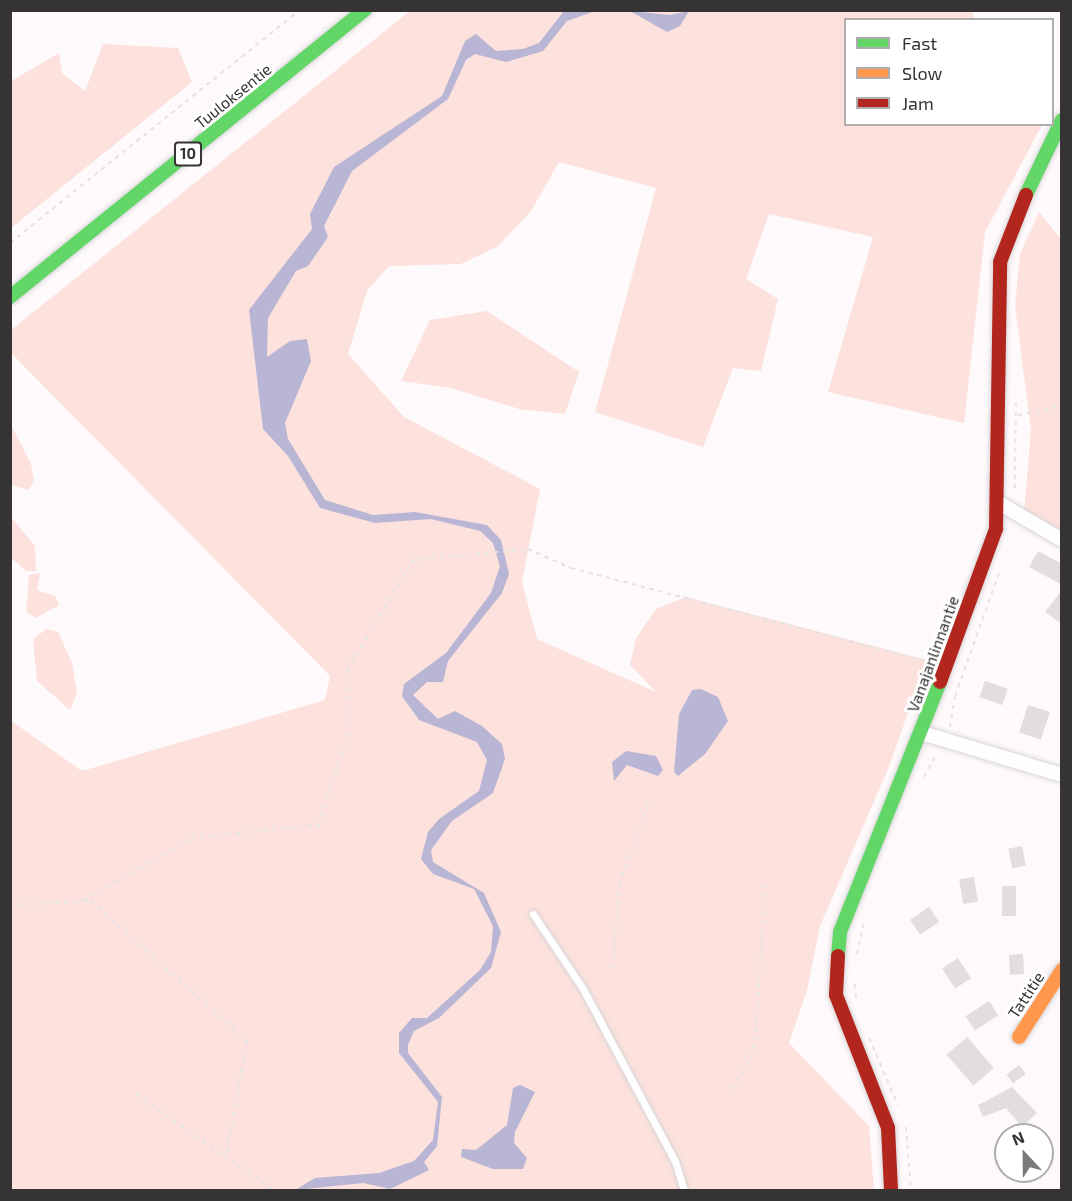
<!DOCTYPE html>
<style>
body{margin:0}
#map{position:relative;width:1072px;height:1201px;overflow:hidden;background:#fefafc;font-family:"Exo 2",sans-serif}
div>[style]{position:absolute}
.green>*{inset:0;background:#fde1dc}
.water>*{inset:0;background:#b9b5d4}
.building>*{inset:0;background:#e2dedf;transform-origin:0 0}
.path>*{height:2px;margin-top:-1px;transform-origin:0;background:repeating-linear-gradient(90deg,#e4e3e3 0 4.5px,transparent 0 9px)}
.roads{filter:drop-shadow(0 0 2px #d9d6d8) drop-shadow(0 0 2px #d9d6d8)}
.lane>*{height:7px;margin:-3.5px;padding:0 3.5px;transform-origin:3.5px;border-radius:3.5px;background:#fffeff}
.street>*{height:14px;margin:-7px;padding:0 7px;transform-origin:7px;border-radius:7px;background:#fffeff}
.fast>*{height:14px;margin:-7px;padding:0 7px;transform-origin:7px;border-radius:7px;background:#63d668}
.slow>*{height:14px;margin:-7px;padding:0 7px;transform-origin:7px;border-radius:7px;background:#ff974d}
.jam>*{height:14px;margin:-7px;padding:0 7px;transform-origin:7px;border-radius:7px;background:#b3261e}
span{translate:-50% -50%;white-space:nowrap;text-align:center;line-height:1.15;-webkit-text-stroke:6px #fff;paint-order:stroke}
.shield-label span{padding:2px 4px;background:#fff;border:2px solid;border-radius:4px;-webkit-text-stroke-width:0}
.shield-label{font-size:15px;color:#363335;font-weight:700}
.street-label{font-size:16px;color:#363335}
.frame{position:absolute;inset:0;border:12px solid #363335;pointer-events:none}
.legend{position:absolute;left:844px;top:18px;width:210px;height:108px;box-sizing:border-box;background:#fff;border:2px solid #afadae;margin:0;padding:8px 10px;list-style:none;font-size:18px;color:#363335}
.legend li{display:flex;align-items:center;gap:12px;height:30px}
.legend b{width:30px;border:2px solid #afadae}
.north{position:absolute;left:994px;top:1123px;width:60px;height:60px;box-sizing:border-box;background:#fff;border:2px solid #afadae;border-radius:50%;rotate:338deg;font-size:16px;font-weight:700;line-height:24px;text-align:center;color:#363335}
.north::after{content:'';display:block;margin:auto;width:21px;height:27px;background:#7c797b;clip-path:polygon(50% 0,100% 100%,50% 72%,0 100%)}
</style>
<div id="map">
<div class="green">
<div style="clip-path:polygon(410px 11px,972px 11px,974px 19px,846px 20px,846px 124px,1042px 125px,985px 232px,964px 423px,828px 392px,873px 237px,769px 214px,746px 279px,778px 299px,761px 371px,733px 368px,703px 447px,595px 412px,656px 188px,559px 162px,531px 211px,498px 246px,461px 264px,389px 266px,367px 291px,348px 354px,404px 417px,540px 489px,522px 582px,537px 639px,656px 692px,630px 665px,636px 638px,656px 609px,686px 597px,927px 660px,888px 769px,820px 926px,807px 990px,789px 1043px,869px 1126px,874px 1190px,11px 1190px,10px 720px,82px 771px,325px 700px,330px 676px,11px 353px,11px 330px)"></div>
<div style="clip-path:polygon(103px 44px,178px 48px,192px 82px,11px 228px,11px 81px,59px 53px,62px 73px,85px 91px)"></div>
<div style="clip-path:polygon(1039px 212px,1061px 239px,1061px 534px,1024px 512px,1031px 430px,1015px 306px,1020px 254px)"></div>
<div style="clip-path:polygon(487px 311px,579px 372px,565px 414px,519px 409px,451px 388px,401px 381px,430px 320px)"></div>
<div style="clip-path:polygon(10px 423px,31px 464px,34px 481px,28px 490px,11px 485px)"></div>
<div style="clip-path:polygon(11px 517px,35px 546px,36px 571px,26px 571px,11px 558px)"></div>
<div style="clip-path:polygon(40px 573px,37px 590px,55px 596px,59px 605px,36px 618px,26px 612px,28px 592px,29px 575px)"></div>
<div style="clip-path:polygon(46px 629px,58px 632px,72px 663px,77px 693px,70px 710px,37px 681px,33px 639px)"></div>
</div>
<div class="water">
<div style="clip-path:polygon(564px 11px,595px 11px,567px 21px,543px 51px,506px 62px,475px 54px,466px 60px,448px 99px,352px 171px,324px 226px,328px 237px,308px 266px,296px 271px,268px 318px,267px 357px,290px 341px,307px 339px,311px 361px,285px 423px,288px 439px,325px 500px,373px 515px,415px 512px,487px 525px,501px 540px,509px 574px,502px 593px,448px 661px,443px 682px,427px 682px,413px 695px,438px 719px,455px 711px,482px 726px,502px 744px,505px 759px,493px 793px,452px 821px,431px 850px,433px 862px,484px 893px,501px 932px,491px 968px,439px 1018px,414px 1031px,408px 1045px,408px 1053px,442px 1097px,437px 1146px,424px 1162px,429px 1170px,390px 1189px,363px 1183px,295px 1190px,315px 1178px,379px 1173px,414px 1161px,433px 1140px,438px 1102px,399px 1053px,399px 1033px,412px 1018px,427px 1018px,480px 970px,491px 952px,493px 926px,474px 889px,433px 874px,421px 859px,428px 832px,439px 819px,479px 791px,487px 760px,477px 742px,419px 720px,402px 696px,404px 684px,446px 653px,491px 593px,500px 566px,493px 543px,480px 531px,431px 519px,375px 523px,320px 508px,288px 456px,263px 429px,249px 310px,312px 229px,310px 214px,334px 167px,442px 96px,465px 41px,476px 34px,496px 51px,523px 49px,539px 43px)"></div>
<div style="clip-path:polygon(630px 11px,670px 15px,689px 11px,680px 26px,667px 32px)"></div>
<div style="clip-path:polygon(701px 689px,718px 697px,728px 721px,705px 754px,678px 776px,674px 772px,679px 714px,692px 690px)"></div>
<div style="clip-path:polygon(626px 751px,656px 756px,663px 770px,658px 776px,627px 765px,614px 781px,612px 762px)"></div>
<div style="clip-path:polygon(520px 1085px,535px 1092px,515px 1132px,514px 1143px,527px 1158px,523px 1169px,493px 1169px,461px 1157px,462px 1149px,476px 1150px,507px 1125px,513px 1088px)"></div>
</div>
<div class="building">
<div style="clip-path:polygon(1038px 551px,1062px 564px,1062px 585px,1029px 567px)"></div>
<div style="clip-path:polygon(1062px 590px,1062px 624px,1045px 612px)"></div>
<div style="left:985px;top:681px;width:24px;height:17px;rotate:19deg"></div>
<div style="left:1028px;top:705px;width:23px;height:29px;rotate:18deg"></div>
<div style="left:1022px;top:846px;width:20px;height:14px;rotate:79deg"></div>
<div style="left:974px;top:877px;width:25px;height:15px;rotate:81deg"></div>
<div style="left:1002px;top:886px;width:14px;height:30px"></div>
<div style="left:929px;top:907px;width:18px;height:23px;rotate:56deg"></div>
<div style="left:1023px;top:954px;width:20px;height:14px;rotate:87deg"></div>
<div style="left:958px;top:958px;width:24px;height:19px;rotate:57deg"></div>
<div style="left:989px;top:1001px;width:17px;height:28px;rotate:57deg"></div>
<div style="left:967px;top:1037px;width:41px;height:27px;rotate:49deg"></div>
<div style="left:1019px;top:1065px;width:11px;height:16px;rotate:52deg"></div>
<div style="clip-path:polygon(1012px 1087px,1037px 1113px,1022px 1127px,1006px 1108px,983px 1117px,978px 1105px)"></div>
</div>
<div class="path">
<div style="left:10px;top:243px;width:372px;rotate:-38.8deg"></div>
<div style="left:1018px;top:415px;width:36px;rotate:-11deg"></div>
<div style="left:1053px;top:408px;width:12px;rotate:-42deg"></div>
<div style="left:1015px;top:488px;width:91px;rotate:-89.4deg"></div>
<div style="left:950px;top:727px;width:31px;rotate:-81deg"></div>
<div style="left:955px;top:696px;width:131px;rotate:-70.3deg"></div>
<div style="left:924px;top:777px;width:27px;rotate:-62deg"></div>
<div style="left:84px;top:901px;width:124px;rotate:-30.5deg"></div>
<div style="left:191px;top:838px;width:129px;rotate:-5.8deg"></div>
<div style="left:319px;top:825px;width:93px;rotate:-72.5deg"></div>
<div style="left:347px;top:736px;width:65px;rotate:-90deg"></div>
<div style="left:347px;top:671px;width:129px;rotate:-59.3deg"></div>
<div style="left:413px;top:560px;width:116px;rotate:-5.5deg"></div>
<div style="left:528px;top:549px;width:47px;rotate:23.8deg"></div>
<div style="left:571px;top:568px;width:371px;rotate:14.7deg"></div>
<div style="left:10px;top:905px;width:81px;rotate:-2.8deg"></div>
<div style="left:91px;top:901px;width:210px;rotate:41.9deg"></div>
<div style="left:247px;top:1041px;width:118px;rotate:100.3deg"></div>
<div style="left:857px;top:954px;width:30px;rotate:-78deg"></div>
<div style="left:613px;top:968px;width:83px;rotate:-85.9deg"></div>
<div style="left:619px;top:885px;width:90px;rotate:-70deg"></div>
<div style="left:855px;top:984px;width:15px;rotate:86deg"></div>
<div style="left:869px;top:1038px;width:73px;rotate:66.6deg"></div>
<div style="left:732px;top:1089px;width:36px;rotate:-58deg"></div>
<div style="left:751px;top:1058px;width:26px;rotate:-79deg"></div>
<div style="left:756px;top:1032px;width:153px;rotate:-86.6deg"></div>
<div style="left:136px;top:1094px;width:167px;rotate:35deg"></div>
<div style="left:906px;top:1127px;width:63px;rotate:85.5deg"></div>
</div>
<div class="roads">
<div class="lane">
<div style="left:533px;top:914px;width:90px;rotate:56.3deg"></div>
<div style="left:583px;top:989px;width:195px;rotate:61.9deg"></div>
<div style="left:675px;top:1161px;width:30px;rotate:73deg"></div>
</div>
<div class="street">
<div style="left:999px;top:503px;width:73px;rotate:30.4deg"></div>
<div style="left:922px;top:733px;width:146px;rotate:16.7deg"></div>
</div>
<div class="fast">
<div style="left:1026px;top:195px;width:83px;rotate:-64.4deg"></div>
<div style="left:10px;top:297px;width:457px;rotate:-39deg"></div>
<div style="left:838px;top:956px;width:24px;rotate:-85deg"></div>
<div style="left:840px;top:932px;width:269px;rotate:-68.2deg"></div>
</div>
<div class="slow">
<div style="left:1019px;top:1037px;width:80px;rotate:-57.3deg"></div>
</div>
<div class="jam">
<div style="left:940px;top:682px;width:163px;rotate:-69.9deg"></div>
<div style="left:996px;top:529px;width:267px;rotate:-89.1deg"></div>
<div style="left:1000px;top:262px;width:72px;rotate:-68.8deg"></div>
<div style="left:838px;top:956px;width:39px;rotate:93deg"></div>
<div style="left:836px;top:995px;width:143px;rotate:68.6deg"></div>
<div style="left:888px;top:1128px;width:62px;rotate:87.2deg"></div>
</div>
</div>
<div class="shield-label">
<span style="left:188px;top:154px">10</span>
</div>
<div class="street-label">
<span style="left:233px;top:96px;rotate:-39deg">Tuuloksentie</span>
<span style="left:933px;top:654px;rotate:-70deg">Vanajanlinnantie</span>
<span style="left:1026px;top:995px;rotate:-57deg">Tattitie</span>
</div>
<div class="frame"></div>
<ul class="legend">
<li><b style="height:8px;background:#63d668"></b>Fast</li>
<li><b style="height:8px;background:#ff974d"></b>Slow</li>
<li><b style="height:8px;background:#b3261e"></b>Jam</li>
</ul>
<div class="north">N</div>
</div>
